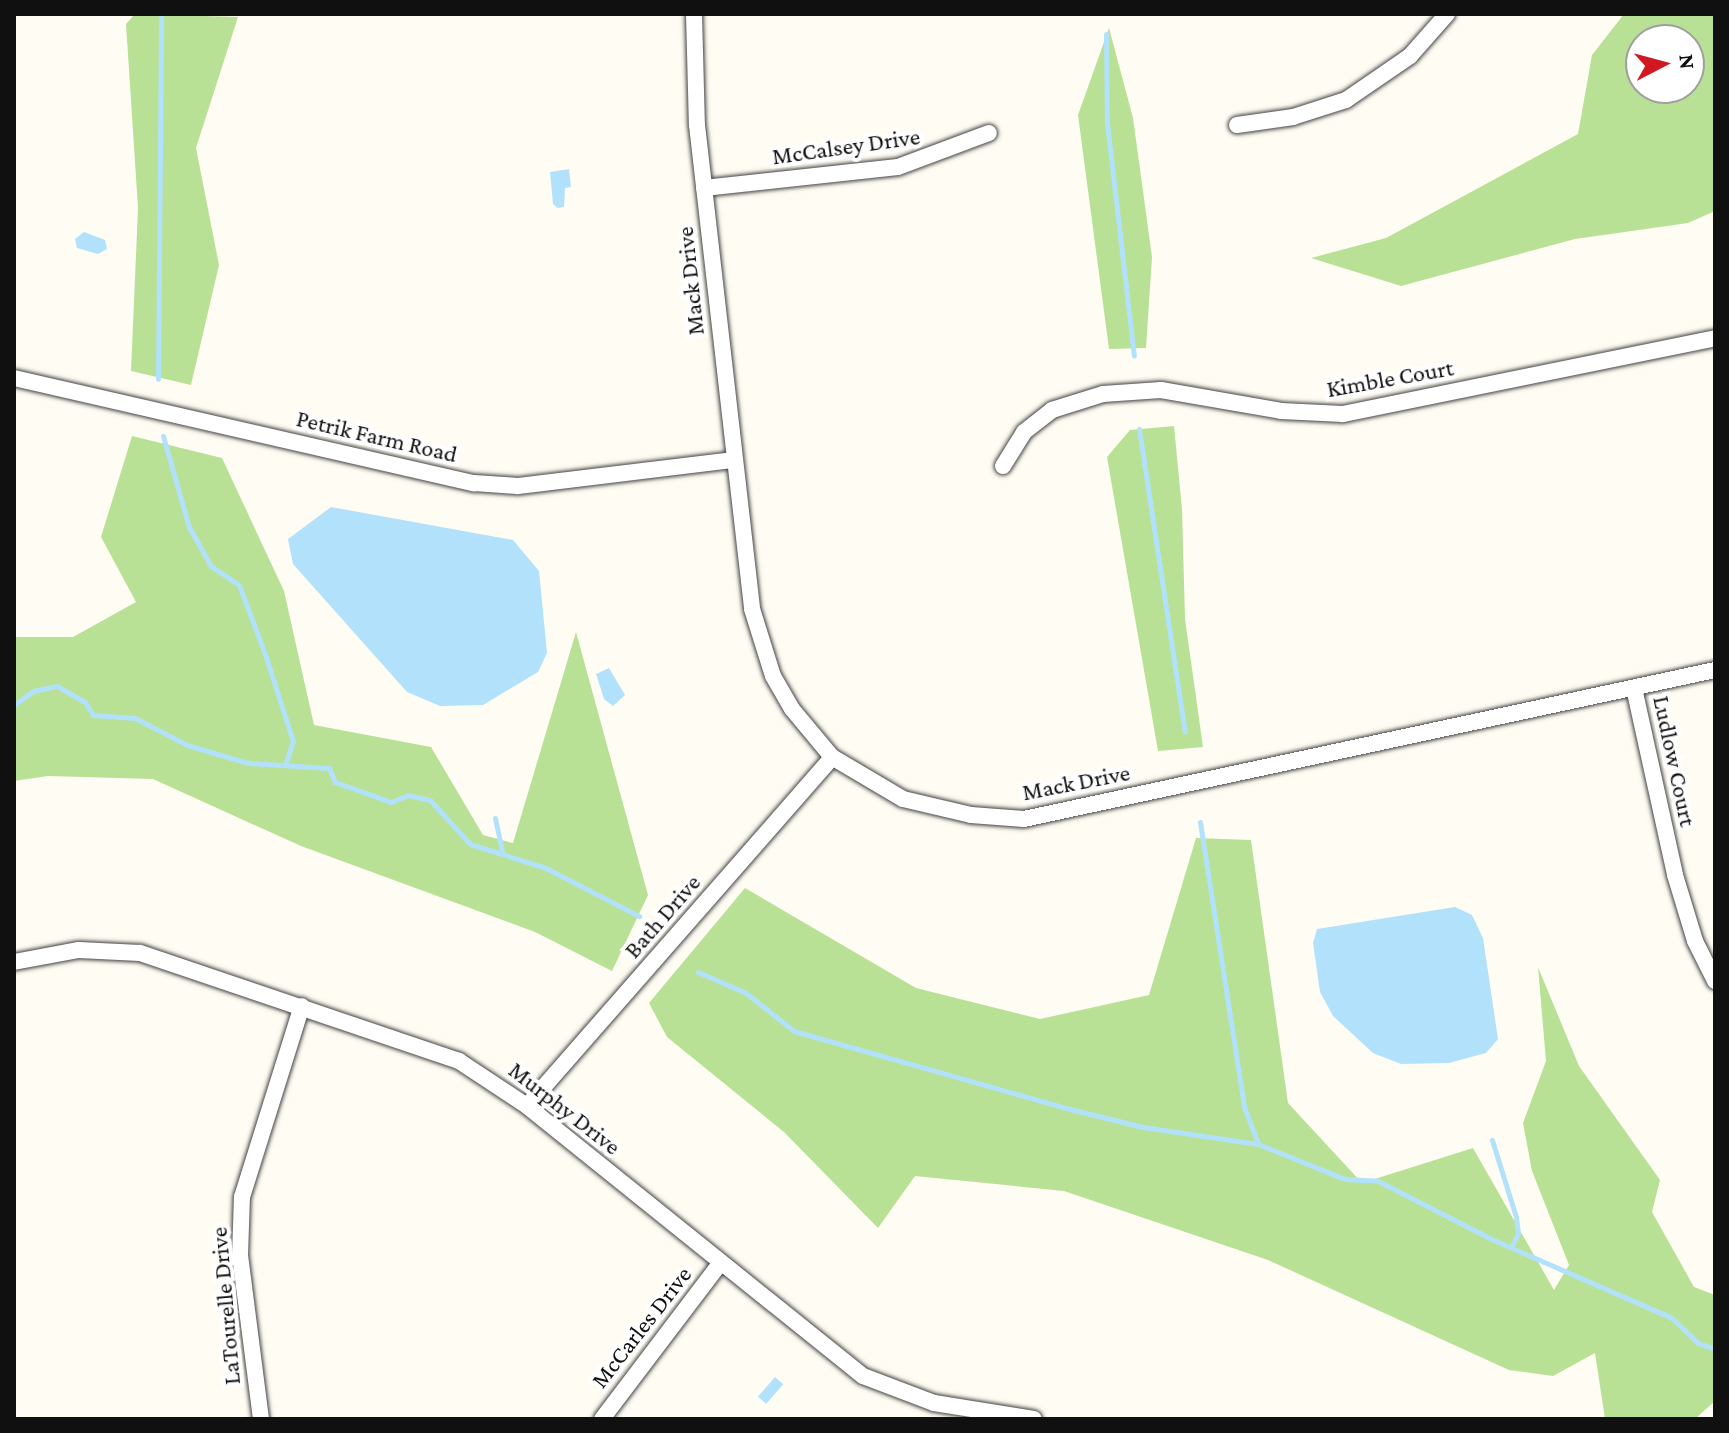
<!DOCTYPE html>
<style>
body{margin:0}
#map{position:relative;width:1729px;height:1433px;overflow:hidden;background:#fffdf3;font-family:"Crimson Pro",serif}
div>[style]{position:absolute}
.forest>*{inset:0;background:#b8e195}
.water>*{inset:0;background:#b2e1fc;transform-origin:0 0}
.stream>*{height:5px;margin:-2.5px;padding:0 2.5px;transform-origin:2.5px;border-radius:2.5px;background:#b2e1fc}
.roads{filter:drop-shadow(0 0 2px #434343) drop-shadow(0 0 2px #434343)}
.minor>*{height:16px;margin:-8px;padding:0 8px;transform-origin:8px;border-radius:8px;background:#fff}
span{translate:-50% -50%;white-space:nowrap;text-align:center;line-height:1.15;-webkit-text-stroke:8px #fff;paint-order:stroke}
.street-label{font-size:24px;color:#101010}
.frame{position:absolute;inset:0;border:16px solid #101010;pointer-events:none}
.north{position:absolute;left:1625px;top:24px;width:80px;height:80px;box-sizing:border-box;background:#fff;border:2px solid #9f9f9f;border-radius:50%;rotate:84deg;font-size:22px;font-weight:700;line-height:32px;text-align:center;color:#101010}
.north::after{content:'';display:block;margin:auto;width:28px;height:36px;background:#d11822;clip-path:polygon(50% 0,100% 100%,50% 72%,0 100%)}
</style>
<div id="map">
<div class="forest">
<div style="clip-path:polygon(135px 14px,238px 17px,196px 148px,219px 265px,191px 385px,131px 371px,138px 208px,126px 24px)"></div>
<div style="clip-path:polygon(evenodd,1624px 14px,1715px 14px,1715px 211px,1688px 223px,1575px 239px,1401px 286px,1311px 258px,1386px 238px,1578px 134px,1592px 55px,1624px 14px,1641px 40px,1689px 40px,1689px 88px,1641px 88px,1641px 40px)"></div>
<div style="clip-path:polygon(1109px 28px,1133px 118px,1152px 257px,1146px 348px,1109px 349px,1078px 115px)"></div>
<div style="clip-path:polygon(1174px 426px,1182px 509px,1185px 619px,1203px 747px,1158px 751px,1107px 457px,1130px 430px)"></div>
<div style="clip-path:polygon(132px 436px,222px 458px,284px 591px,314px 725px,431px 747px,483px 835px,513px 843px,576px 632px,648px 895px,612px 971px,535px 932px,301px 846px,153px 779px,48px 776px,14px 781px,14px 637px,73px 637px,136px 602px,101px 537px)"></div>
<div style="clip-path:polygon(1196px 838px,1251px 840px,1288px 1103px,1362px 1183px,1473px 1148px,1554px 1290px,1569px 1265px,1532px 1171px,1523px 1123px,1546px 1061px,1538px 967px,1579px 1066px,1660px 1180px,1652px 1212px,1694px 1287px,1715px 1295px,1715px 1401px,1695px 1419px,1605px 1419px,1595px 1353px,1553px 1376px,1509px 1370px,1268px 1260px,1064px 1191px,915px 1176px,878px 1228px,784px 1132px,667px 1037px,649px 1003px,745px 888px,916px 988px,1040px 1019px,1149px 995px)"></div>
</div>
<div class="water">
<div style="clip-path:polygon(569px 169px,571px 187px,565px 188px,564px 207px,558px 208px,553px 204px,550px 172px)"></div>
<div style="clip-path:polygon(84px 232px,105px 240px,107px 249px,98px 254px,77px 248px,75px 239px)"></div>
<div style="clip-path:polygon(331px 507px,513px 540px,539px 571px,547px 653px,538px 672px,483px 705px,440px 706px,407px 692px,293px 564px,288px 539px)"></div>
<div style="clip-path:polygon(609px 668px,625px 695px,613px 706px,604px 699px,596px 674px)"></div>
<div style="clip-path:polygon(1455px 907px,1472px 915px,1483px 938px,1498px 1039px,1486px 1053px,1449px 1063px,1401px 1064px,1373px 1053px,1333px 1016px,1320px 992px,1313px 943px,1317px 929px)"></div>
<div style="left:775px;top:1377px;width:11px;height:26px;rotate:41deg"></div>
</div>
<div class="stream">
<div style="left:1106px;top:34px;width:89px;rotate:89.4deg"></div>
<div style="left:1107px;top:123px;width:234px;rotate:83.4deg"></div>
<div style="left:158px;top:379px;width:365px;rotate:-89.5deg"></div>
<div style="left:1139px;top:429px;width:306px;rotate:81.4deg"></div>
<div style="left:163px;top:436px;width:95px;rotate:74.1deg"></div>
<div style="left:189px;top:527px;width:45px;rotate:60.6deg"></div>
<div style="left:211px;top:566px;width:34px;rotate:34deg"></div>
<div style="left:239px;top:585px;width:74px;rotate:69.4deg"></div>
<div style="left:265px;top:654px;width:91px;rotate:72.2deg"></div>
<div style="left:293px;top:741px;width:23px;rotate:108deg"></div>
<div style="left:14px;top:705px;width:24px;rotate:-36deg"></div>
<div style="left:33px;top:691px;width:25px;rotate:-12deg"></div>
<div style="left:57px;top:686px;width:32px;rotate:30deg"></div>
<div style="left:85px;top:702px;width:15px;rotate:58deg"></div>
<div style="left:93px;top:715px;width:42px;rotate:4.1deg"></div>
<div style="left:135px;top:718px;width:59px;rotate:27.4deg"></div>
<div style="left:187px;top:745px;width:64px;rotate:16.4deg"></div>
<div style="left:248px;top:763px;width:81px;rotate:3.5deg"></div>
<div style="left:329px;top:768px;width:15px;rotate:67deg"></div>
<div style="left:335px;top:782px;width:59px;rotate:19.7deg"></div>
<div style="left:391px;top:802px;width:18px;rotate:-22deg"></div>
<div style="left:408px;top:795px;width:23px;rotate:13deg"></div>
<div style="left:430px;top:800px;width:59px;rotate:47.7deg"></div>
<div style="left:470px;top:844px;width:80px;rotate:17.5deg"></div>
<div style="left:546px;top:868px;width:105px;rotate:27.3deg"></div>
<div style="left:495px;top:818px;width:34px;rotate:78deg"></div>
<div style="left:1200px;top:822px;width:288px;rotate:81.2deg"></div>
<div style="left:1244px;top:1107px;width:40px;rotate:69deg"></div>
<div style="left:698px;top:972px;width:52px;rotate:23.6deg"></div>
<div style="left:746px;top:993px;width:61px;rotate:38.4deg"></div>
<div style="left:794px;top:1031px;width:283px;rotate:15.8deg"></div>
<div style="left:1066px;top:1108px;width:79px;rotate:13.9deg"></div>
<div style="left:1143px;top:1127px;width:116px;rotate:8.4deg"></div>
<div style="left:1258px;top:1144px;width:94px;rotate:21.9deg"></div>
<div style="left:1345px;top:1179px;width:33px;rotate:3deg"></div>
<div style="left:1378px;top:1181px;width:132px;rotate:27deg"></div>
<div style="left:1496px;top:1241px;width:192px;rotate:23.6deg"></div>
<div style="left:1672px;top:1318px;width:36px;rotate:44deg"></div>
<div style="left:1698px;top:1343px;width:18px;rotate:19deg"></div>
<div style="left:1492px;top:1140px;width:81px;rotate:72.7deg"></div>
<div style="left:1516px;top:1217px;width:16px;rotate:83deg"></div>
<div style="left:1518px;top:1233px;width:14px;rotate:115deg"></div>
</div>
<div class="roads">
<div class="minor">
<div style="left:694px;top:14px;width:111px;rotate:88.5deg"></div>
<div style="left:697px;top:125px;width:487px;rotate:83.5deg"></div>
<div style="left:752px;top:609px;width:70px;rotate:72.6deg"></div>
<div style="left:773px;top:676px;width:38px;rotate:60deg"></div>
<div style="left:792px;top:709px;width:62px;rotate:50.2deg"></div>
<div style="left:832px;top:757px;width:82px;rotate:30.6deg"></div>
<div style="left:903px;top:799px;width:70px;rotate:13.2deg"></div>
<div style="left:971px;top:815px;width:53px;rotate:4.3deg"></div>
<div style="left:1024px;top:819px;width:707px;rotate:-12.17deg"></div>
<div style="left:1237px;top:125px;width:57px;rotate:-8.1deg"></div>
<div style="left:1293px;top:117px;width:56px;rotate:-17.8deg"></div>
<div style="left:1346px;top:100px;width:78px;rotate:-34.5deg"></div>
<div style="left:1410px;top:56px;width:56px;rotate:-48.6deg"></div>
<div style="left:704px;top:188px;width:195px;rotate:-6.2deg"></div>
<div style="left:898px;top:167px;width:97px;rotate:-20.5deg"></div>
<div style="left:14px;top:378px;width:472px;rotate:12.9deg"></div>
<div style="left:474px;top:483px;width:44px;rotate:3.9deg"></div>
<div style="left:518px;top:486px;width:218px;rotate:-6.9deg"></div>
<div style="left:1003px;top:466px;width:40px;rotate:-58deg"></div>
<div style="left:1024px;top:432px;width:36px;rotate:-38deg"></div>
<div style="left:1052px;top:410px;width:53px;rotate:-17.4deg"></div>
<div style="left:1103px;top:394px;width:58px;rotate:-3.9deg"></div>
<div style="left:1161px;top:390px;width:122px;rotate:9.9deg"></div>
<div style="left:1281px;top:411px;width:62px;rotate:2.8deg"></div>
<div style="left:1343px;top:414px;width:380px;rotate:-11.5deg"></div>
<div style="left:1634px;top:688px;width:191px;rotate:77.6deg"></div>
<div style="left:1675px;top:875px;width:69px;rotate:73.1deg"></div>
<div style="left:1695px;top:941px;width:45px;rotate:63.4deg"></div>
<div style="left:14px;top:962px;width:66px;rotate:-10.5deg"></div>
<div style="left:79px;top:950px;width:61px;rotate:2.8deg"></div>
<div style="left:140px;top:953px;width:337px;rotate:18.7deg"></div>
<div style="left:459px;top:1061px;width:82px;rotate:33.5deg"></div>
<div style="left:527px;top:1106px;width:431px;rotate:38.8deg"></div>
<div style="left:863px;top:1376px;width:76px;rotate:20.8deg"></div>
<div style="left:934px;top:1403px;width:101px;rotate:9.1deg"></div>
<div style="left:527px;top:1106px;width:463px;rotate:-48.8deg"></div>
<div style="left:261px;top:1419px;width:164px;rotate:-97.3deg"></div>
<div style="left:240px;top:1256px;width:59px;rotate:-88.1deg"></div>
<div style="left:242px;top:1197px;width:200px;rotate:-72.6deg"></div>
<div style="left:602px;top:1419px;width:193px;rotate:-52.8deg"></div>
</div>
</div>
<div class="street-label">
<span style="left:846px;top:146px;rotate:-8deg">McCalsey Drive</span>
<span style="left:690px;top:281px;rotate:-96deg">Mack Drive</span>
<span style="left:1390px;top:378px;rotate:-10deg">Kimble Court</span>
<span style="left:377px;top:436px;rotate:13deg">Petrik Farm Road</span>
<span style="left:1675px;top:761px;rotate:78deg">Ludlow Court</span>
<span style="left:1076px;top:782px;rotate:-11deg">Mack Drive</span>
<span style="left:662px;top:916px;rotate:-49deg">Bath Drive</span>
<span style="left:565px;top:1108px;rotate:38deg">Murphy Drive</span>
<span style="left:225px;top:1306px;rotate:-95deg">LaTourelle Drive</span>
<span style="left:641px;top:1327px;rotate:-52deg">McCarles Drive</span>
</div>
<div class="frame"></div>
<div class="north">N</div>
</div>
